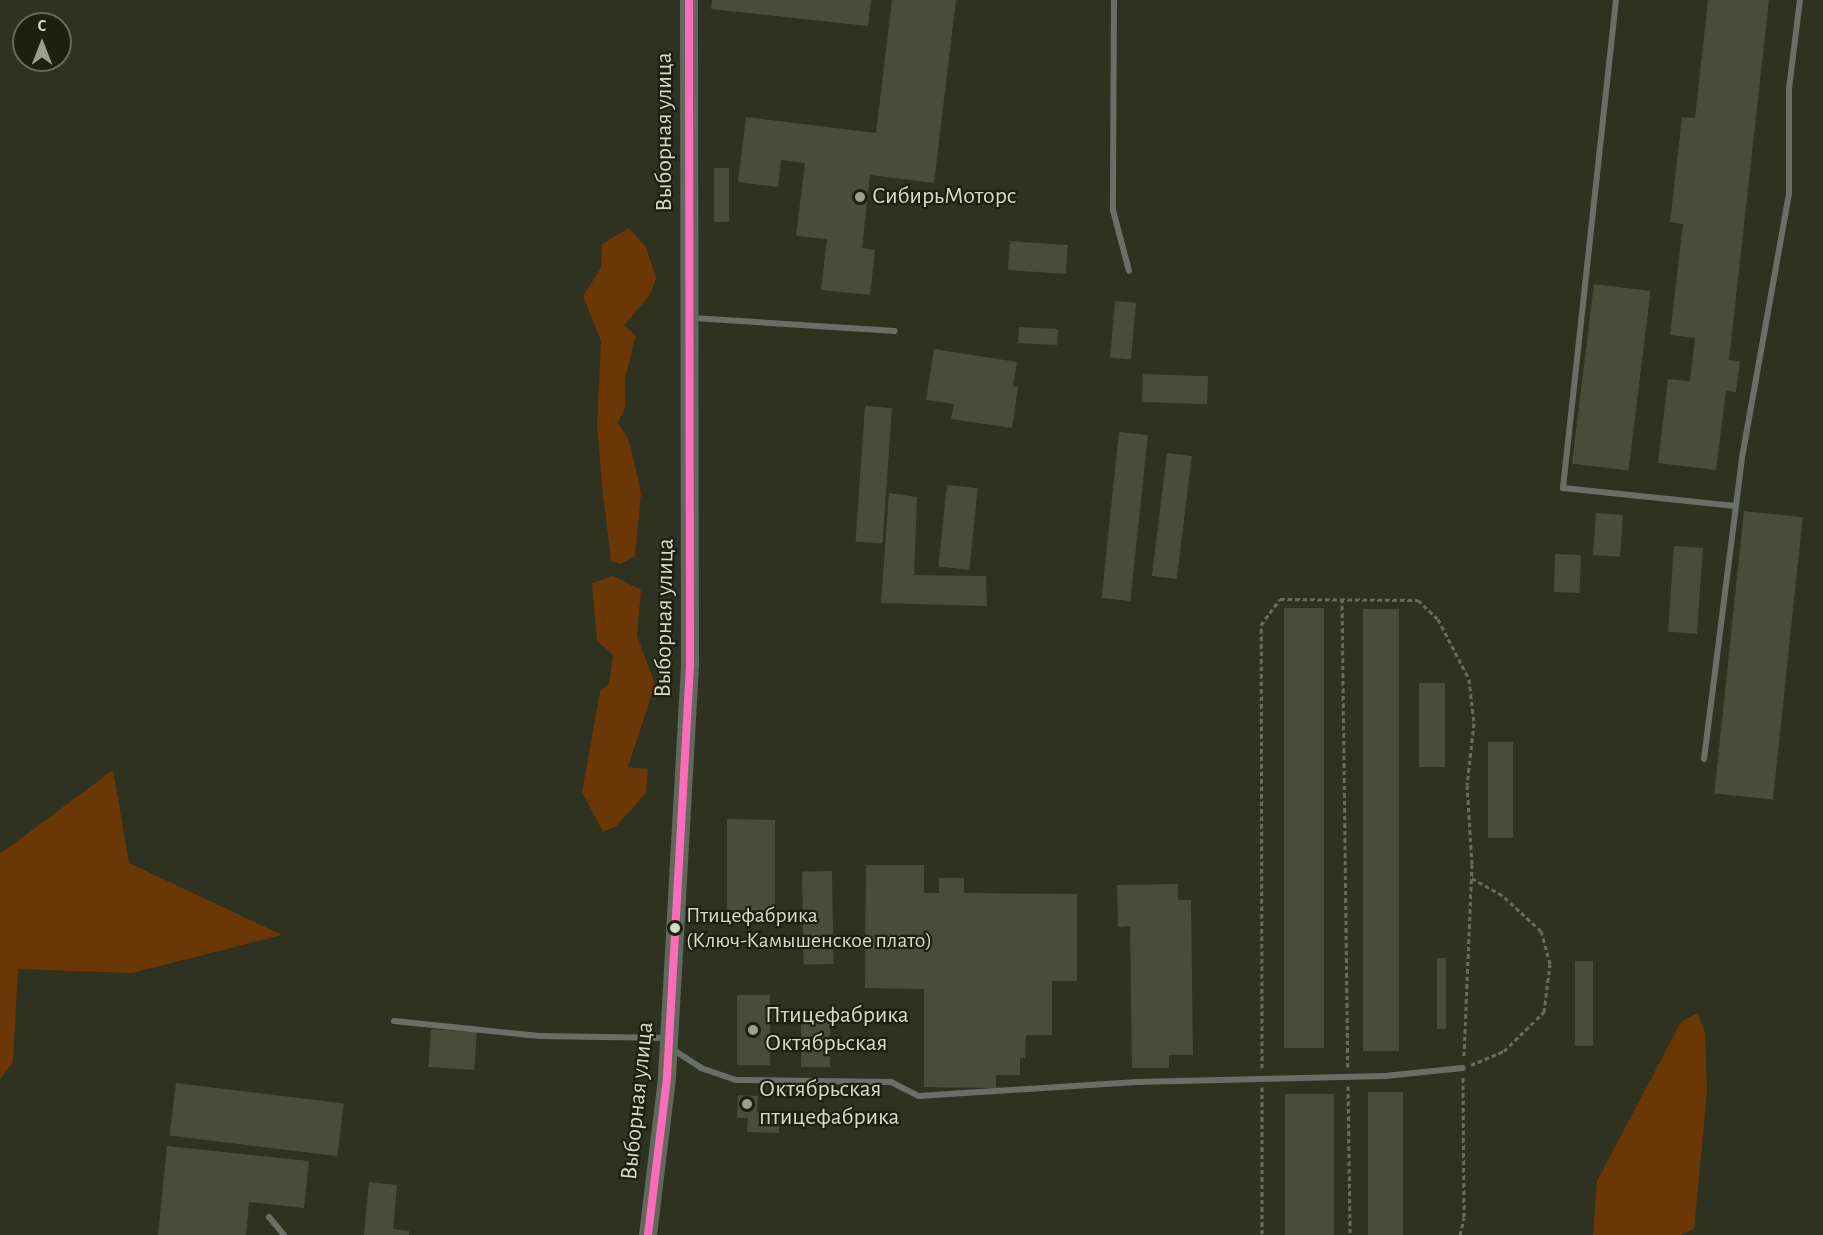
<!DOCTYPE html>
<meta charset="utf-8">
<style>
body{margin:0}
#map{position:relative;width:1823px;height:1235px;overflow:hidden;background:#2f3220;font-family:"Alegreya Sans",sans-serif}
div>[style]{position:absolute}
.green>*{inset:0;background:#6b3704}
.building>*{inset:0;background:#4a4c3b;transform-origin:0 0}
.path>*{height:3px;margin-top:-1.5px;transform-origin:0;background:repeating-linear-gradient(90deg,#676b62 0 4.5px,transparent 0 7.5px)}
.lane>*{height:6px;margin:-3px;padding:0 3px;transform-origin:3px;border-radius:3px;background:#696e67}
.secondary>*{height:18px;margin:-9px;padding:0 9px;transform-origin:9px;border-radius:9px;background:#61685c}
.bus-1>*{height:8px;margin:-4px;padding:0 4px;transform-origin:4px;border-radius:4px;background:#fb6dba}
.dots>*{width:16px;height:16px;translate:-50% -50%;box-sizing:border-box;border:3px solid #1d1f11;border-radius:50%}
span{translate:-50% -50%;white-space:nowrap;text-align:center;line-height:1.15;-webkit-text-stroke:4.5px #1d1f11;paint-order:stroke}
.bus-label{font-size:22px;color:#d6d9c6}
.left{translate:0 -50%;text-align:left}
.street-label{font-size:24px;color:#d6d9c6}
.poi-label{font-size:24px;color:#d6d9c6}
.north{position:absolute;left:12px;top:12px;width:60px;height:60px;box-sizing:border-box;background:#1d1f11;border:2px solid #676959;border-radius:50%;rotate:0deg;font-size:16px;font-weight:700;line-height:24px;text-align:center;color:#d6d9c6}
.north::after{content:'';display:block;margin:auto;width:21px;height:27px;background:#9c9f8c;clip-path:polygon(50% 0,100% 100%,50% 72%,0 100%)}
</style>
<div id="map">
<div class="green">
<div style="clip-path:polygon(629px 228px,646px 247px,656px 278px,650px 295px,624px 325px,636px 336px,625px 378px,625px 408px,618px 423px,629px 441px,641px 493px,635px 556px,620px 564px,611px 561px,602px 485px,597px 424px,601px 341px,583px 296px,601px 268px,602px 244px)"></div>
<div style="clip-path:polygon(613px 576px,641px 590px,637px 636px,655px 684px,628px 767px,648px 769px,646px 793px,616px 826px,603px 832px,582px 792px,600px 692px,609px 684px,613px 655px,597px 641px,592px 583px)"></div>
<div style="clip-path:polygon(113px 770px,129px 863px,282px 935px,132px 973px,18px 969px,13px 1062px,0 1080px,0 854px)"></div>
<div style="clip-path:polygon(1697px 1013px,1705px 1032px,1707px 1092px,1694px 1229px,1681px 1235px,1593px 1235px,1597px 1181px,1681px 1022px)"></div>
</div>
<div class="building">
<div style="clip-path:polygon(712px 0,871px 0,868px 26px,711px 9px)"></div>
<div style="clip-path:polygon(892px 0,956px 0,934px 183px,870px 175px,862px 248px,875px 250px,870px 295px,821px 290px,827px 239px,796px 236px,805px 163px,781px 160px,778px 187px,738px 182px,746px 117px,876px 133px)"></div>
<div style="clip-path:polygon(1708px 0,1769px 0,1729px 360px,1740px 361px,1736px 392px,1726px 391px,1716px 470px,1658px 463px,1668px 379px,1690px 381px,1695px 338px,1670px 335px,1683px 224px,1670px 222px,1682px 117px,1695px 118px)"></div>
<div style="left:714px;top:168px;width:15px;height:54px"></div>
<div style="left:1010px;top:241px;width:58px;height:29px;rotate:4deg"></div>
<div style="left:1594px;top:284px;width:57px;height:181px;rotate:7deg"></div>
<div style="left:1115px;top:301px;width:21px;height:57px;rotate:5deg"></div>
<div style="left:1019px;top:327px;width:39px;height:16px;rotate:3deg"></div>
<div style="clip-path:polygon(934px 349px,1017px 362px,1013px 386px,1018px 387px,1012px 428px,951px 419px,954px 404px,926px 400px)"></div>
<div style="left:1143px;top:374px;width:65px;height:28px;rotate:2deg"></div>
<div style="left:865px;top:406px;width:27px;height:136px;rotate:4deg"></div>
<div style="left:1119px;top:432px;width:29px;height:167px;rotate:6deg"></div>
<div style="left:1167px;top:453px;width:25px;height:124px;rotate:7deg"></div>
<div style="left:947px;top:485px;width:31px;height:82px;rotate:6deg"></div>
<div style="clip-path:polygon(889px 493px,917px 497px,914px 575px,986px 576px,987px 606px,881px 603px)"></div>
<div style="left:1744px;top:511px;width:59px;height:284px;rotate:6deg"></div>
<div style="left:1596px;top:513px;width:27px;height:42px;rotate:4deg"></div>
<div style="left:1674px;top:546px;width:29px;height:86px;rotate:4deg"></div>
<div style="left:1555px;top:554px;width:26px;height:38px;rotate:2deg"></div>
<div style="left:1284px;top:608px;width:40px;height:440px"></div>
<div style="left:1363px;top:609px;width:36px;height:442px"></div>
<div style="left:1419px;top:683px;width:26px;height:84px"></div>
<div style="left:1488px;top:742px;width:25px;height:96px"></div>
<div style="clip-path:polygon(727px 819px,775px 820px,775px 919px,758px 919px,758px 910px,727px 910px)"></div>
<div style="clip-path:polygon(866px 865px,924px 865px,924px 893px,939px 893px,939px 878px,964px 878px,964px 893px,1077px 894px,1077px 981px,1052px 981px,1052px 1035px,1026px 1035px,1025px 1058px,1020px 1058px,1020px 1075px,996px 1075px,996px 1088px,924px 1087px,924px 989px,865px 988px)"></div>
<div style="left:832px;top:871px;width:93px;height:30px;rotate:89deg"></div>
<div style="clip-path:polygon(1178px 884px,1178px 900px,1191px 900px,1193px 1055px,1169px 1055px,1169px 1068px,1132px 1068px,1130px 926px,1118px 927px,1117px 885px)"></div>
<div style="left:1437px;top:958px;width:9px;height:71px"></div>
<div style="left:1575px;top:961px;width:18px;height:85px"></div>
<div style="left:737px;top:995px;width:33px;height:70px"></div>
<div style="left:801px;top:1021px;width:29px;height:46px"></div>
<div style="left:431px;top:1029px;width:46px;height:38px;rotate:4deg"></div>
<div style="left:176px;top:1083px;width:169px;height:53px;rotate:7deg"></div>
<div style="left:1368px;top:1092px;width:35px;height:143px"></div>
<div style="left:1285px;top:1094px;width:49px;height:141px"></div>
<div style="clip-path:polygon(738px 1095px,758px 1096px,757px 1112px,769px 1113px,769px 1119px,779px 1120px,779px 1133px,747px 1132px,748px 1118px,737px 1118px)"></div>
<div style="clip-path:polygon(167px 1146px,309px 1161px,304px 1208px,249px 1202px,246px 1235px,158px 1235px)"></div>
<div style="clip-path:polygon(369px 1182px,397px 1185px,393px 1229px,409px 1231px,409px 1235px,364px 1235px)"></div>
</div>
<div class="path">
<div style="left:1342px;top:598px;width:469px;rotate:89.3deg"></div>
<div style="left:1471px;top:1065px;width:36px;rotate:-23deg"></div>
<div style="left:1504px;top:1051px;width:56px;rotate:-44.3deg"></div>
<div style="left:1544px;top:1012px;width:48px;rotate:-82.9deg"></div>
<div style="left:1550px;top:964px;width:34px;rotate:-105deg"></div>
<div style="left:1541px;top:931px;width:53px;rotate:-137.3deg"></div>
<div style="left:1502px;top:895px;width:35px;rotate:-151deg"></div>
<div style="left:1262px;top:1068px;width:443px;rotate:-90.1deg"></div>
<div style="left:1261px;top:625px;width:32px;rotate:-54deg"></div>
<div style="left:1280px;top:599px;width:138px;rotate:0.4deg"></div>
<div style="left:1418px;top:600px;width:28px;rotate:44deg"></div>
<div style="left:1438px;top:619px;width:68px;rotate:62.7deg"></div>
<div style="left:1469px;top:679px;width:44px;rotate:83.5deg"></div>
<div style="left:1474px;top:723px;width:62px;rotate:96.4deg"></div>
<div style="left:1467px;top:785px;width:79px;rotate:86.4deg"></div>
<div style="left:1472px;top:864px;width:194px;rotate:92.4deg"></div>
<div style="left:1348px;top:1086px;width:149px;rotate:89.2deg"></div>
<div style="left:1262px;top:1087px;width:148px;rotate:90deg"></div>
<div style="left:1460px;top:1235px;width:18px;rotate:-77deg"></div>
<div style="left:1464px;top:1217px;width:140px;rotate:-90.4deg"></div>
</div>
<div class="lane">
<div style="left:1114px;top:0;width:210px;rotate:90.3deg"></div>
<div style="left:1113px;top:210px;width:63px;rotate:75.3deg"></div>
<div style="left:1616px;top:0;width:491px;rotate:96.2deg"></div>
<div style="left:1563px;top:488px;width:173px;rotate:6deg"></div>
<div style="left:693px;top:318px;width:202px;rotate:3.7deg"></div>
<div style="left:1704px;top:759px;width:309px;rotate:-82.8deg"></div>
<div style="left:1743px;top:452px;width:263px;rotate:-79.9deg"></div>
<div style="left:1789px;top:193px;width:104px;rotate:-90deg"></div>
<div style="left:1789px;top:89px;width:90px;rotate:-83deg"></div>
<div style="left:394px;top:1021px;width:146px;rotate:5.9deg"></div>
<div style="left:539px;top:1036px;width:129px;rotate:0.9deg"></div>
<div style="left:672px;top:1049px;width:35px;rotate:33deg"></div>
<div style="left:701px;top:1068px;width:36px;rotate:19deg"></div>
<div style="left:735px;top:1080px;width:156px;rotate:0.7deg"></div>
<div style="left:891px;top:1082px;width:31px;rotate:27deg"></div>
<div style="left:919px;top:1096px;width:218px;rotate:-3.7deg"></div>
<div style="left:1137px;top:1082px;width:248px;rotate:-1.4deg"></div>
<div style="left:1385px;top:1076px;width:78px;rotate:-5.9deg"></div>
<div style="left:269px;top:1217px;width:23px;rotate:50deg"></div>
</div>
<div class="secondary">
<div style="left:648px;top:1235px;width:159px;rotate:-83.1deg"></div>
<div style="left:667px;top:1077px;width:415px;rotate:-86.8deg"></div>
<div style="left:690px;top:663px;width:663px;rotate:-90.09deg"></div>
</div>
<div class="bus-1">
<div style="left:648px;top:1235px;width:159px;rotate:-83.1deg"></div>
<div style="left:667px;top:1077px;width:415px;rotate:-86.8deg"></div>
<div style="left:690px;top:663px;width:663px;rotate:-90.09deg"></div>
</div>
<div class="dots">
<div style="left:860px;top:197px;background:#9c9f8c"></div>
<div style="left:675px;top:928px;background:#d6d9c6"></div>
<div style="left:753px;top:1030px;background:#9c9f8c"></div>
<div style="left:747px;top:1104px;background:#9c9f8c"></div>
</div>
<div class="bus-label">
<span class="left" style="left:686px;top:928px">Птицефабрика<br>(Ключ-Камышенское плато)</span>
</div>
<div class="street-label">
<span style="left:665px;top:132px;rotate:-90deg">Выборная улица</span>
<span style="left:665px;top:618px;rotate:-89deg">Выборная улица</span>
<span style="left:638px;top:1101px;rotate:-84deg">Выборная улица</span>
</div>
<div class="poi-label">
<span class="left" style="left:872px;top:197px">СибирьМоторс</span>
<span class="left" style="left:765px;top:1030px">Птицефабрика<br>Октябрьская</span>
<span class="left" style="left:759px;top:1104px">Октябрьская<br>птицефабрика</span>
</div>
<div class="north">С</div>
</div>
